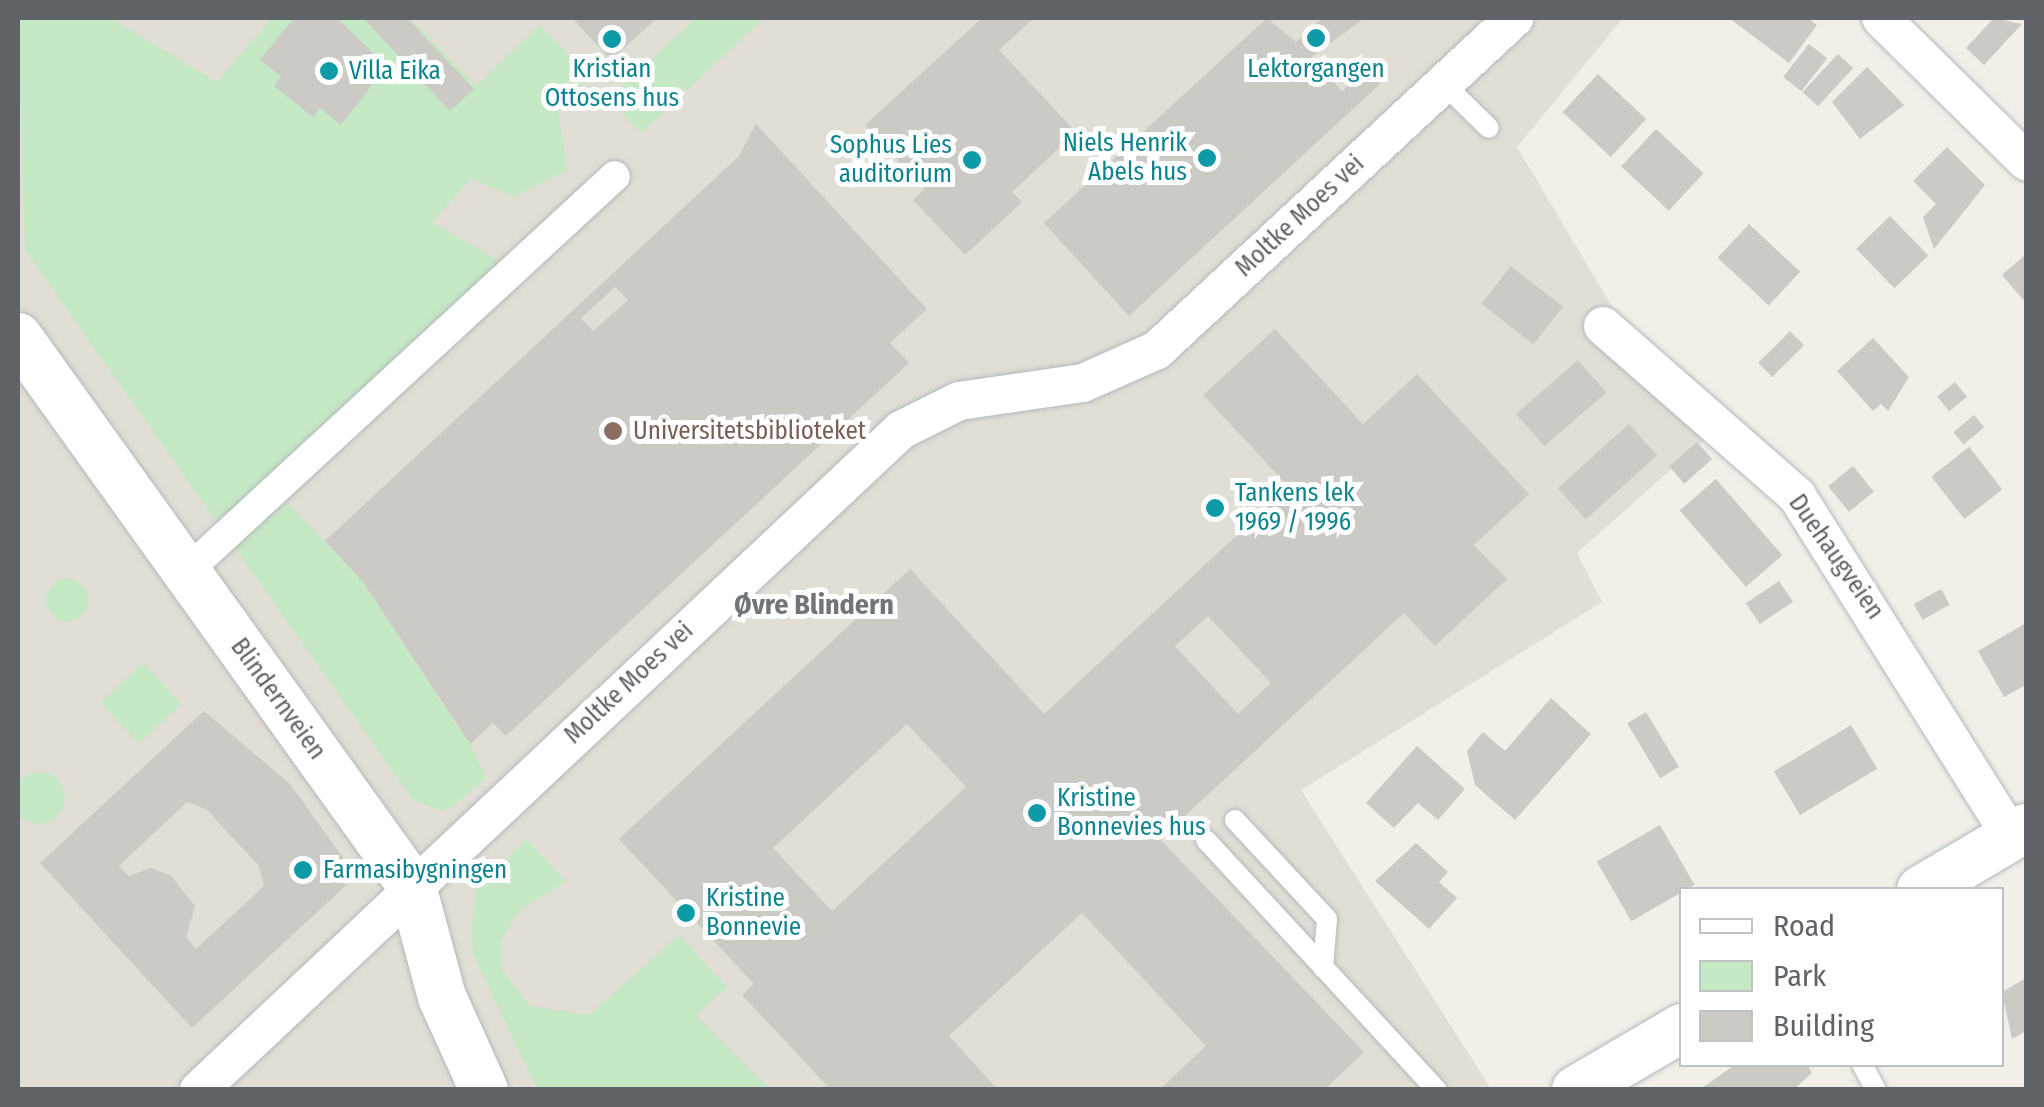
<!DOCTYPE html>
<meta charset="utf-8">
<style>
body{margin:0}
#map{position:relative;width:2044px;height:1107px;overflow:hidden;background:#f1efe8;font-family:"Fira Sans Condensed",sans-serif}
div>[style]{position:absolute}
.education>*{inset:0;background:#e1ded6}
.green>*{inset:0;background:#c5e8c5;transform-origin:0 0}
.round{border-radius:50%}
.building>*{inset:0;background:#cccac5;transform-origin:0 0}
.roads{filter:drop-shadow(0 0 2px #b5b8bc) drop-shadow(0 0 2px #b5b8bc)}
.service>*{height:20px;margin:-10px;padding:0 10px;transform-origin:10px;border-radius:10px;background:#fff}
.pedestrian>*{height:30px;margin:-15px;padding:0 15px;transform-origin:15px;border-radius:15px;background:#fff}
.minor>*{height:38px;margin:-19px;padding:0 19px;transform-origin:19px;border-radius:19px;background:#fff}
.tertiary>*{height:48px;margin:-24px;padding:0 24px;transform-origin:24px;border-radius:24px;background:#fff}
.dots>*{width:28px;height:28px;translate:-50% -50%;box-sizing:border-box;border:5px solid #fff;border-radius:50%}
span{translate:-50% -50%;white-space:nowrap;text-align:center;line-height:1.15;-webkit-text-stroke:10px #fff;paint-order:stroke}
.culture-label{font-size:25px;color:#0d838f}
.left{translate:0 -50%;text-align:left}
.right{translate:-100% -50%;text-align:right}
.street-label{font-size:25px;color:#5f6368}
.education-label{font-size:25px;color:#785e54}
.neighbourhood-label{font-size:28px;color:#70757a;font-weight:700}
.frame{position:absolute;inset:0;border:20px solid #5f6368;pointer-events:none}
.legend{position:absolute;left:1679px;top:887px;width:325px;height:180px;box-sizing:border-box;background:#fff;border:2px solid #bfc1c3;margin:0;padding:12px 18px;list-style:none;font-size:30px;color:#5f6368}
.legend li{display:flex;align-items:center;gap:20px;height:50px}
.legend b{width:50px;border:2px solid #bfc1c3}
</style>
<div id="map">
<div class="education">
<div style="clip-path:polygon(18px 18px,1623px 18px,1517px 147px,1617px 315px,1719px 427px,1577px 553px,1602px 602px,1301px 790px,1491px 1089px,18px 1089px)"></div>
</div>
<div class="green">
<div style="clip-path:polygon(18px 18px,109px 18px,217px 82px,272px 18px,410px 18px,476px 86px,540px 25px,590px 77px,558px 108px,567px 170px,513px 197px,471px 178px,432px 222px,504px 264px,266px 480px,363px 582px,470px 744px,486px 777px,455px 805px,442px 811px,413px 800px,25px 250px)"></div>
<div style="clip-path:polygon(696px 18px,764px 18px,641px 133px,609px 99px)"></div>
<div class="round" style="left:46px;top:579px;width:42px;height:42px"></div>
<div style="left:143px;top:663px;width:56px;height:58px;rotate:47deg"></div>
<div class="round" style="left:13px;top:772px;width:52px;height:52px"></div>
<div style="clip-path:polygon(526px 839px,566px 881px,518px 911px,501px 941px,501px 968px,530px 1006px,589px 1015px,679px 935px,727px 987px,696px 1015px,770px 1089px,537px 1089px,473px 954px,472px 928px,476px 889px)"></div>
</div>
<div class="building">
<div style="clip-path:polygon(294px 18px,337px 18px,387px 66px,341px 125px,320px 108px,313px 117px,274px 86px,281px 76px,260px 60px)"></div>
<div style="clip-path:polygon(363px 18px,407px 18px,474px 89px,450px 111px)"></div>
<div style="clip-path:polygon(572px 18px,657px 18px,611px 60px)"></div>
<div style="clip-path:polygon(982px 18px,1034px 18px,999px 50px,1076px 132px,1012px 192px,1022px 202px,965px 255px,913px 200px,925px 189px,865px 125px)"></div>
<div style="clip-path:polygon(1267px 18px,1296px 42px,1322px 18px,1365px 18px,1311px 57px,1343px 92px,1361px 62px,1381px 83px,1129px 316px,1044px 223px)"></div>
<div style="clip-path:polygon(1729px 18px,1808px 18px,1817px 25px,1789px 63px)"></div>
<div style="clip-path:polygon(1994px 18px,2022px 24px,1984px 65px,1966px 48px)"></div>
<div style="left:1809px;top:44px;width:23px;height:42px;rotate:38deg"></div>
<div style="left:1838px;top:54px;width:21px;height:52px;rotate:43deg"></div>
<div style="clip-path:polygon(1867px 67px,1904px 105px,1860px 139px,1832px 102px)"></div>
<div style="left:1598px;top:74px;width:66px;height:52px;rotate:43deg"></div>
<div style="clip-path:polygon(evenodd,756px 124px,927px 309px,890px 343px,909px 363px,506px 736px,493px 723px,470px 744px,363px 582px,325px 541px,739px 156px,756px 124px,615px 287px,628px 300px,593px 331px,581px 318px,615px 287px)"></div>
<div style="left:1656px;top:129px;width:65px;height:51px;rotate:43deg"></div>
<div style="clip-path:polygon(1947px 147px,1985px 185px,1934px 249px,1923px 217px,1936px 204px,1913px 181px)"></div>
<div style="left:1890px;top:216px;width:55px;height:47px;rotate:46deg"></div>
<div style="left:1749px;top:224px;width:70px;height:46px;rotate:43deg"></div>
<div style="clip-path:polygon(2026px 254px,2026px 303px,2002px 275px)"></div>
<div style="left:1511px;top:266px;width:66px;height:48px;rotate:38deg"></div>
<div style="clip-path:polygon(evenodd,1275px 329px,1363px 424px,1417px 374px,1529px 494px,1474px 545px,1507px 579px,1435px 646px,1404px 613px,1160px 839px,1364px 1052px,1324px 1090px,1159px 1090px,1206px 1046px,1082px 913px,949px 1036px,998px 1090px,831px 1090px,742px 995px,754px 984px,619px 839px,910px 569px,1044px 714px,1289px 487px,1203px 395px,1275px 329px,1208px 616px,1271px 683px,1238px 714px,1175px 646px,1208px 616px,1275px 329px,907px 724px,966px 787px,832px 911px,773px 848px,907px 724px)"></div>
<div style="left:1790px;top:331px;width:20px;height:45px;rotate:45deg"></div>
<div style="clip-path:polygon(1873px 338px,1909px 377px,1888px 411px,1881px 404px,1873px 411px,1837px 371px)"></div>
<div style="left:1578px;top:360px;width:43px;height:82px;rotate:49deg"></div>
<div style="left:1955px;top:382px;width:19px;height:23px;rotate:51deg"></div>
<div style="left:1974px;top:415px;width:16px;height:27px;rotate:50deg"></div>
<div style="left:1629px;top:424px;width:42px;height:96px;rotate:48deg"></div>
<div style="left:1697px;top:442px;width:23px;height:37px;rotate:49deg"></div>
<div style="left:1969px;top:447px;width:54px;height:48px;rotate:52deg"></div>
<div style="left:1853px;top:466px;width:33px;height:32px;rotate:51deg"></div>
<div style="left:1716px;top:479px;width:101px;height:48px;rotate:49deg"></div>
<div style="left:1779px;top:581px;width:25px;height:40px;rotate:56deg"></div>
<div style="left:1941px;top:589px;width:18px;height:31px;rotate:61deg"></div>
<div style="clip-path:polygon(2026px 623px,2026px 685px,2004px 697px,1978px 651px)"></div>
<div style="clip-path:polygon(1551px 698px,1591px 734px,1515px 820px,1475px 785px,1467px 751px,1483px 732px,1505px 751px)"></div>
<div style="clip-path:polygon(evenodd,204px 711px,290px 784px,356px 876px,192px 1028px,40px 863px,204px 711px,187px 802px,206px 809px,259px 866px,264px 886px,196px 949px,186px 937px,195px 906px,171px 876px,151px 868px,129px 876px,119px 866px,187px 802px)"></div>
<div style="left:1646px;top:712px;width:64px;height:22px;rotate:59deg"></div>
<div style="left:1851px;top:725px;width:51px;height:90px;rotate:59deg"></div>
<div style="clip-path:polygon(1417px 746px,1465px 789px,1438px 820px,1418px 803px,1394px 828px,1366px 803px)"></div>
<div style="left:1660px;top:825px;width:69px;height:73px;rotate:60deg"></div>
<div style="clip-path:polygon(1416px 843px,1448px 872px,1439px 882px,1457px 898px,1429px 929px,1375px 881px)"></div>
<div style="clip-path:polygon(2026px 978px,2026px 1031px,2012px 1039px,2002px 992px)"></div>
<div style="clip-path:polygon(1736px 1064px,1807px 1064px,1812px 1073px,1793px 1090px,1699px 1090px)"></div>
</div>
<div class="roads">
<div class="service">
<div style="left:1443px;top:83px;width:64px;rotate:44.4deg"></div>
<div style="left:1235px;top:820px;width:135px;rotate:47.1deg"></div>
<div style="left:1327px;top:919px;width:49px;rotate:94.7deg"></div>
<div style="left:1206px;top:840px;width:340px;rotate:47.3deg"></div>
<div style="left:1862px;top:1064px;width:30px;rotate:62deg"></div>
</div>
<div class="pedestrian">
<div style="left:187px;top:571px;width:582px;rotate:-42.7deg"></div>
</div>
<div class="minor">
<div style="left:1881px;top:18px;width:204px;rotate:44.6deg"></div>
<div style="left:1603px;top:326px;width:258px;rotate:41.2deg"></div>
<div style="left:1797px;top:496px;width:403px;rotate:57.8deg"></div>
<div style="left:199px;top:1090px;width:964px;rotate:-43.23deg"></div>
<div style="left:901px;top:430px;width:65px;rotate:-26.6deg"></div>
<div style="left:959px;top:401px;width:125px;rotate:-8.3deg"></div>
<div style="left:1083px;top:383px;width:81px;rotate:-24deg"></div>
<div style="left:1157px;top:350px;width:488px;rotate:-42.9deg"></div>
</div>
<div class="tertiary">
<div style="left:18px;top:337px;width:676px;rotate:54.33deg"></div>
<div style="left:412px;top:886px;width:115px;rotate:74.9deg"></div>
<div style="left:442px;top:997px;width:102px;rotate:65.7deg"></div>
<div style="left:1921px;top:890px;width:122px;rotate:-30.6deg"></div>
<div style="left:1576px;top:1090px;width:123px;rotate:-30.3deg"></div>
</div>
</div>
<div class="dots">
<div style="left:1316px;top:38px;background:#0f9aa8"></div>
<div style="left:612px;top:39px;background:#0f9aa8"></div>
<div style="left:329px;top:71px;background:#0f9aa8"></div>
<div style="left:1207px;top:158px;background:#0f9aa8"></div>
<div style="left:972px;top:160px;background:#0f9aa8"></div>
<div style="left:613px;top:431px;background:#8d6e63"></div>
<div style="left:1215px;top:508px;background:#0f9aa8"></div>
<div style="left:1037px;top:813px;background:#0f9aa8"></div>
<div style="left:303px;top:870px;background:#0f9aa8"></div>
<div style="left:686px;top:913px;background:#0f9aa8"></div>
</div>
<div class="culture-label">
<span style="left:1316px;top:69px">Lektorgangen</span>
<span style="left:612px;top:84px">Kristian<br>Ottosens hus</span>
<span class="left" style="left:349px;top:71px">Villa Eika</span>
<span class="right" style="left:1187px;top:158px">Niels Henrik<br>Abels hus</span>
<span class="right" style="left:952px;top:160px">Sophus Lies<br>auditorium</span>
<span class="left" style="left:1235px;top:508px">Tankens lek<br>1969 / 1996</span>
<span class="left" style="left:1057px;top:813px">Kristine<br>Bonnevies hus</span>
<span class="left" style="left:323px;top:870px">Farmasibygningen</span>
<span class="left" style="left:706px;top:913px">Kristine<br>Bonnevie</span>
</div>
<div class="street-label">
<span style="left:1300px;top:216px;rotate:-43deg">Moltke Moes vei</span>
<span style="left:1836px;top:557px;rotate:55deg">Duehaugveien</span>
<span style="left:629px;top:683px;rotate:-43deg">Moltke Moes vei</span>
<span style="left:278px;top:699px;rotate:54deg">Blindernveien</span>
</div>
<div class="education-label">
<span class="left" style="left:633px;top:431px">Universitetsbiblioteket</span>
</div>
<div class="neighbourhood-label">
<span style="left:814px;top:605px">Øvre Blindern</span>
</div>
<div class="frame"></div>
<ul class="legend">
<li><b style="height:12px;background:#fff"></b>Road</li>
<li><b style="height:28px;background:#c5e8c5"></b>Park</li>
<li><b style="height:28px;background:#cccac5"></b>Building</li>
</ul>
</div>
